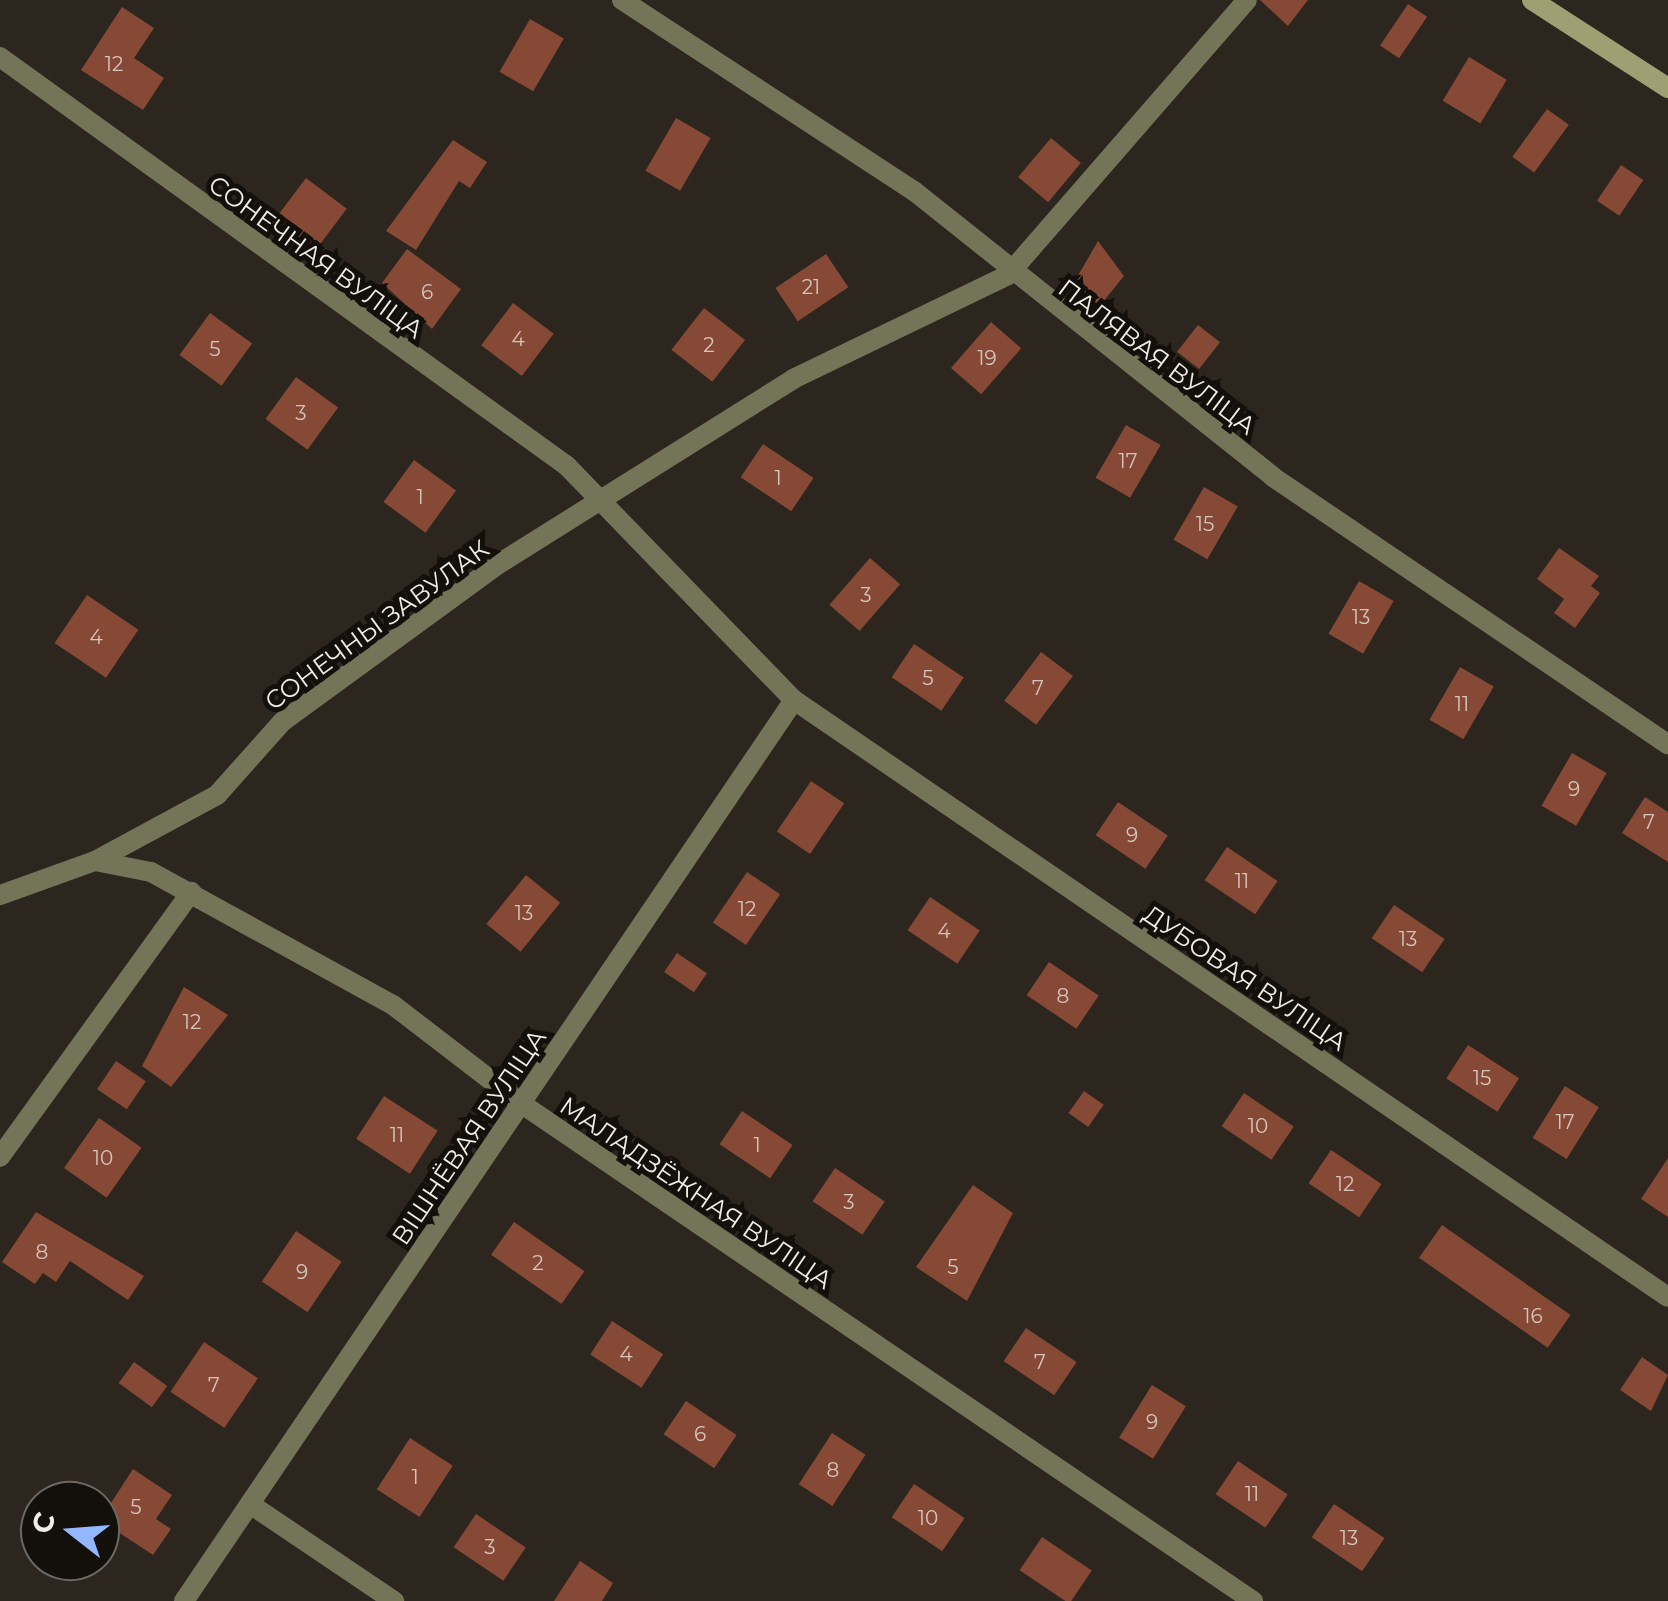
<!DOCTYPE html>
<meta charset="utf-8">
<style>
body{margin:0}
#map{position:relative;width:1668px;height:1601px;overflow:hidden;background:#2d261e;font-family:Montserrat,sans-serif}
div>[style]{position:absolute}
.building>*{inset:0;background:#854935;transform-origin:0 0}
.street>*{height:20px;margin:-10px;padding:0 10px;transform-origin:10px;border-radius:10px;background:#747459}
.secondary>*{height:20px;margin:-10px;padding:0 10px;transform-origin:10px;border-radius:10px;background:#a09f74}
span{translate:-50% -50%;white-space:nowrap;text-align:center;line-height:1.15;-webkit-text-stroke:10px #13100c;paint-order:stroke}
.number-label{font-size:20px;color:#d6c4ba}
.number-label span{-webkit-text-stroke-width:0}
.street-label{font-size:25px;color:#f1ede7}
.north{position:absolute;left:20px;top:1481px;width:100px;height:100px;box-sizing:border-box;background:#13100c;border:2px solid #6c6864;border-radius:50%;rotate:287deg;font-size:28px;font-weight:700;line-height:40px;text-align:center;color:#f1ede7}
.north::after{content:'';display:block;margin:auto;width:35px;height:45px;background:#92b7fd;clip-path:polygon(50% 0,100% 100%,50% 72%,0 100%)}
</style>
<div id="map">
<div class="building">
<div style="clip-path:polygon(1260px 0,1308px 0,1288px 26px)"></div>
<div style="left:1408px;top:4px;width:23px;height:50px;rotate:34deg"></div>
<div style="clip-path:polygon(122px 7px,154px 28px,134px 58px,164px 78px,143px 110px,81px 70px)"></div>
<div style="left:530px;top:19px;width:39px;height:61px;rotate:30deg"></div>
<div style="left:1469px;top:57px;width:44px;height:51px;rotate:31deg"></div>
<div style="left:1547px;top:109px;width:27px;height:59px;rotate:36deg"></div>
<div style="left:676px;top:118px;width:40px;height:61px;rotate:30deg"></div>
<div style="left:1051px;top:138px;width:39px;height:51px;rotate:40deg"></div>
<div style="clip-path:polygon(453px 140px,487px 162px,470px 188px,459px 181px,416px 250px,386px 231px)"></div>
<div style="left:1621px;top:165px;width:27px;height:43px;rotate:34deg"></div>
<div style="left:306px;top:178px;width:51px;height:52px;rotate:37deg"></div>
<div style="clip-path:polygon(1098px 241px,1124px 276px,1098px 308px,1072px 286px)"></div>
<div style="clip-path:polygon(407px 249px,461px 289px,432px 329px,382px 283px)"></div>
<div style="left:826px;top:254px;width:40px;height:61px;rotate:56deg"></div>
<div style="left:513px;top:303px;width:51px;height:53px;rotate:37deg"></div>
<div style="left:704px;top:308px;width:52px;height:53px;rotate:38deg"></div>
<div style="left:210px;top:313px;width:52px;height:52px;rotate:36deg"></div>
<div style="left:991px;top:322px;width:40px;height:61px;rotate:41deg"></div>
<div style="left:1198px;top:325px;width:28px;height:34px;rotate:38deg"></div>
<div style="left:296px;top:377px;width:52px;height:52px;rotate:36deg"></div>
<div style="left:1126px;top:425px;width:40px;height:61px;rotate:30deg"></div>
<div style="left:763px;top:444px;width:61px;height:40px;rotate:34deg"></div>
<div style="left:414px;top:460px;width:52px;height:52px;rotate:36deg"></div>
<div style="left:1204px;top:487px;width:39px;height:61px;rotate:30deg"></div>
<div style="clip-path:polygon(1559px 548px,1599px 576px,1591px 586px,1600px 593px,1575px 628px,1554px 613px,1564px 599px,1537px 579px)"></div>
<div style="left:870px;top:558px;width:40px;height:62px;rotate:41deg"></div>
<div style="left:1359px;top:581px;width:40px;height:61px;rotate:30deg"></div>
<div style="left:87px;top:595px;width:62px;height:58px;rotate:34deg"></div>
<div style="left:914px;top:644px;width:60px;height:40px;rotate:34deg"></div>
<div style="left:1041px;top:652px;width:40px;height:61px;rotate:37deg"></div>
<div style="left:1460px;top:667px;width:39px;height:61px;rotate:30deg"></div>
<div style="left:1572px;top:753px;width:40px;height:61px;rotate:30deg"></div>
<div style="left:811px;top:781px;width:40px;height:61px;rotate:34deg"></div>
<div style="clip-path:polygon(1645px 797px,1668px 812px,1668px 862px,1622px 833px)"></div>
<div style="left:1118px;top:802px;width:60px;height:40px;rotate:34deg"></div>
<div style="left:1227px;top:847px;width:61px;height:40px;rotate:34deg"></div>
<div style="left:747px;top:872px;width:40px;height:61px;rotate:34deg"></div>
<div style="left:526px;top:875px;width:44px;height:63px;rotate:39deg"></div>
<div style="left:930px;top:897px;width:60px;height:40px;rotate:34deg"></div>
<div style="left:1394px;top:905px;width:61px;height:40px;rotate:34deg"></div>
<div style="left:677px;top:953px;width:36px;height:23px;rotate:34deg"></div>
<div style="left:1049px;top:962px;width:60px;height:40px;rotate:34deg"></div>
<div style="clip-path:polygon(184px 987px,228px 1015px,171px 1087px,142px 1066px)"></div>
<div style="left:1468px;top:1045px;width:61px;height:40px;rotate:33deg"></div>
<div style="left:116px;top:1061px;width:36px;height:34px;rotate:34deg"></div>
<div style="left:1565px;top:1086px;width:40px;height:61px;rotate:32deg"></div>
<div style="left:1084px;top:1091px;width:24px;height:27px;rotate:35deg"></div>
<div style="left:1244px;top:1093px;width:60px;height:40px;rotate:34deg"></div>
<div style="left:384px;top:1096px;width:64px;height:51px;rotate:33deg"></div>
<div style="left:742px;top:1111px;width:61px;height:40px;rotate:34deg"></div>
<div style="left:99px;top:1118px;width:52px;height:61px;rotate:35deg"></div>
<div style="left:1331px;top:1150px;width:61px;height:40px;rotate:34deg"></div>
<div style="clip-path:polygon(1668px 1158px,1668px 1217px,1641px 1199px)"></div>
<div style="left:835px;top:1168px;width:60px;height:40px;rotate:34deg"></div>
<div style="clip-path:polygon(973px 1185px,1013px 1213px,967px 1301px,916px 1267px)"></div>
<div style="clip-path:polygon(36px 1212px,144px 1276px,128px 1300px,70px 1261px,56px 1282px,43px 1273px,35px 1284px,2px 1262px)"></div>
<div style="left:514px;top:1222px;width:86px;height:40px;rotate:35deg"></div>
<div style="left:1442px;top:1225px;width:157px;height:40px;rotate:35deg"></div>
<div style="left:296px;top:1231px;width:55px;height:61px;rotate:34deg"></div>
<div style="left:612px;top:1321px;width:61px;height:40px;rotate:33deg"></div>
<div style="left:1026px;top:1328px;width:61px;height:40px;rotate:34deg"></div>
<div style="left:204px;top:1342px;width:65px;height:60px;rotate:34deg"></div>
<div style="clip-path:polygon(1642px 1357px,1668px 1375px,1651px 1411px,1620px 1390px)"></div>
<div style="left:134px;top:1362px;width:41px;height:26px;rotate:36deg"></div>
<div style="left:1152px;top:1385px;width:40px;height:62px;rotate:32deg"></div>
<div style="left:686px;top:1401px;width:61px;height:40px;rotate:34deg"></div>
<div style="left:832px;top:1433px;width:40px;height:61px;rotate:33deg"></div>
<div style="left:410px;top:1438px;width:51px;height:61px;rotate:33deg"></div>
<div style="left:1238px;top:1461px;width:60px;height:40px;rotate:34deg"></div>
<div style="clip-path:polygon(133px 1469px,172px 1495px,156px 1519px,171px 1529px,153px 1555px,100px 1520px)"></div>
<div style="left:914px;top:1484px;width:61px;height:40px;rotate:34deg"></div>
<div style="left:1334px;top:1504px;width:61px;height:40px;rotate:34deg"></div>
<div style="left:476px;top:1514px;width:60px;height:40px;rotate:34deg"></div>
<div style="left:1042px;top:1537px;width:60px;height:40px;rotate:34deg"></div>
<div style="clip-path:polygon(580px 1561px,613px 1583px,602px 1601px,554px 1601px)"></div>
</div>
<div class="street">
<div style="left:622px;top:0;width:349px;rotate:33.2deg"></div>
<div style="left:914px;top:191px;width:459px;rotate:38.5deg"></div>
<div style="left:1273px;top:477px;width:477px;rotate:34.1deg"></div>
<div style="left:0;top:57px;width:699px;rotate:35.8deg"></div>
<div style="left:567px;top:466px;width:326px;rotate:45.9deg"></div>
<div style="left:794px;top:700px;width:1058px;rotate:34.34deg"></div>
<div style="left:95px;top:861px;width:57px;rotate:11.1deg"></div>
<div style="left:151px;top:872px;width:276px;rotate:28.8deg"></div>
<div style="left:393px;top:1005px;width:163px;rotate:37.5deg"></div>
<div style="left:522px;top:1104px;width:884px;rotate:34.21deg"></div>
<div style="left:0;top:895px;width:101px;rotate:-19.7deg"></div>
<div style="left:95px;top:861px;width:139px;rotate:-28.4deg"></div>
<div style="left:217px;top:795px;width:98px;rotate:-48.3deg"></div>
<div style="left:282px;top:722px;width:266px;rotate:-36.1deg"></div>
<div style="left:497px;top:565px;width:350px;rotate:-32.1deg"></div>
<div style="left:793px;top:379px;width:239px;rotate:-25.8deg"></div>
<div style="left:1008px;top:275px;width:364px;rotate:-49deg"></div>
<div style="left:0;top:1157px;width:327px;rotate:-54.2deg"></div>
<div style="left:250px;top:1504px;width:174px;rotate:34deg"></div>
<div style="left:184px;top:1601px;width:1088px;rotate:-55.9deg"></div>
</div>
<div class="secondary">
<div style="left:1532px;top:0;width:162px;rotate:32.9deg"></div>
</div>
<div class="number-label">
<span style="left:114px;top:64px">12</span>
<span style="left:811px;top:287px">21</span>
<span style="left:427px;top:292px">6</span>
<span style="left:518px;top:339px">4</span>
<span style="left:709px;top:345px">2</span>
<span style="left:215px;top:349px">5</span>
<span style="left:987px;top:358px">19</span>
<span style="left:301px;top:413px">3</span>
<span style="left:1128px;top:461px">17</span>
<span style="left:778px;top:478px">1</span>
<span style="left:420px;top:497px">1</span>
<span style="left:1205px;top:524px">15</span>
<span style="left:866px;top:595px">3</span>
<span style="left:1361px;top:617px">13</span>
<span style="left:96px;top:637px">4</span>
<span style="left:928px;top:678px">5</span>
<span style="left:1038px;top:688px">7</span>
<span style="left:1462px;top:704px">11</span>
<span style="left:1574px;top:789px">9</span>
<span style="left:1649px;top:822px">7</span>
<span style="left:1132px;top:835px">9</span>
<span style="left:1242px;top:881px">11</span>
<span style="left:747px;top:909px">12</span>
<span style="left:524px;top:913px">13</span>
<span style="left:944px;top:931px">4</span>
<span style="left:1408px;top:939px">13</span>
<span style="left:1063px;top:996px">8</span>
<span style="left:192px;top:1022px">12</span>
<span style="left:1482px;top:1078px">15</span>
<span style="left:1565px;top:1122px">17</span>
<span style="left:1258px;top:1126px">10</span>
<span style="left:397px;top:1135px">11</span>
<span style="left:757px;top:1145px">1</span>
<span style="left:103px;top:1158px">10</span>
<span style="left:1345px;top:1184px">12</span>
<span style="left:849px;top:1202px">3</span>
<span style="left:42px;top:1252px">8</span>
<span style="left:538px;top:1263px">2</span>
<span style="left:953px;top:1267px">5</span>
<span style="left:302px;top:1272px">9</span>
<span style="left:1533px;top:1316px">16</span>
<span style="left:626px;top:1354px">4</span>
<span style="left:1040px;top:1362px">7</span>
<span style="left:214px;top:1385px">7</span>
<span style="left:1152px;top:1422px">9</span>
<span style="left:700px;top:1434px">6</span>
<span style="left:833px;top:1470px">8</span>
<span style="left:415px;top:1477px">1</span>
<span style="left:1252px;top:1494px">11</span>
<span style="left:136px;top:1507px">5</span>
<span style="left:928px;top:1518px">10</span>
<span style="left:1349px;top:1538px">13</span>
<span style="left:490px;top:1547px">3</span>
</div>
<div class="street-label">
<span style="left:316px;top:257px;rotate:36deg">СОНЕЧНАЯ ВУЛІЦА</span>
<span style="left:1157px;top:357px;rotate:37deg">ПАЛЯВАЯ ВУЛІЦА</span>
<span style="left:377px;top:625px;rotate:-36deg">СОНЕЧНЫ ЗАВУЛАК</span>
<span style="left:1245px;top:978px;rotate:34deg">ДУБОВАЯ ВУЛІЦА</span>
<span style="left:469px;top:1137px;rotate:-56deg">ВІШНЁВАЯ ВУЛІЦА</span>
<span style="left:696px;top:1193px;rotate:34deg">МАЛАДЗЁЖНАЯ ВУЛІЦА</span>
</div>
<div class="north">С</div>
</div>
